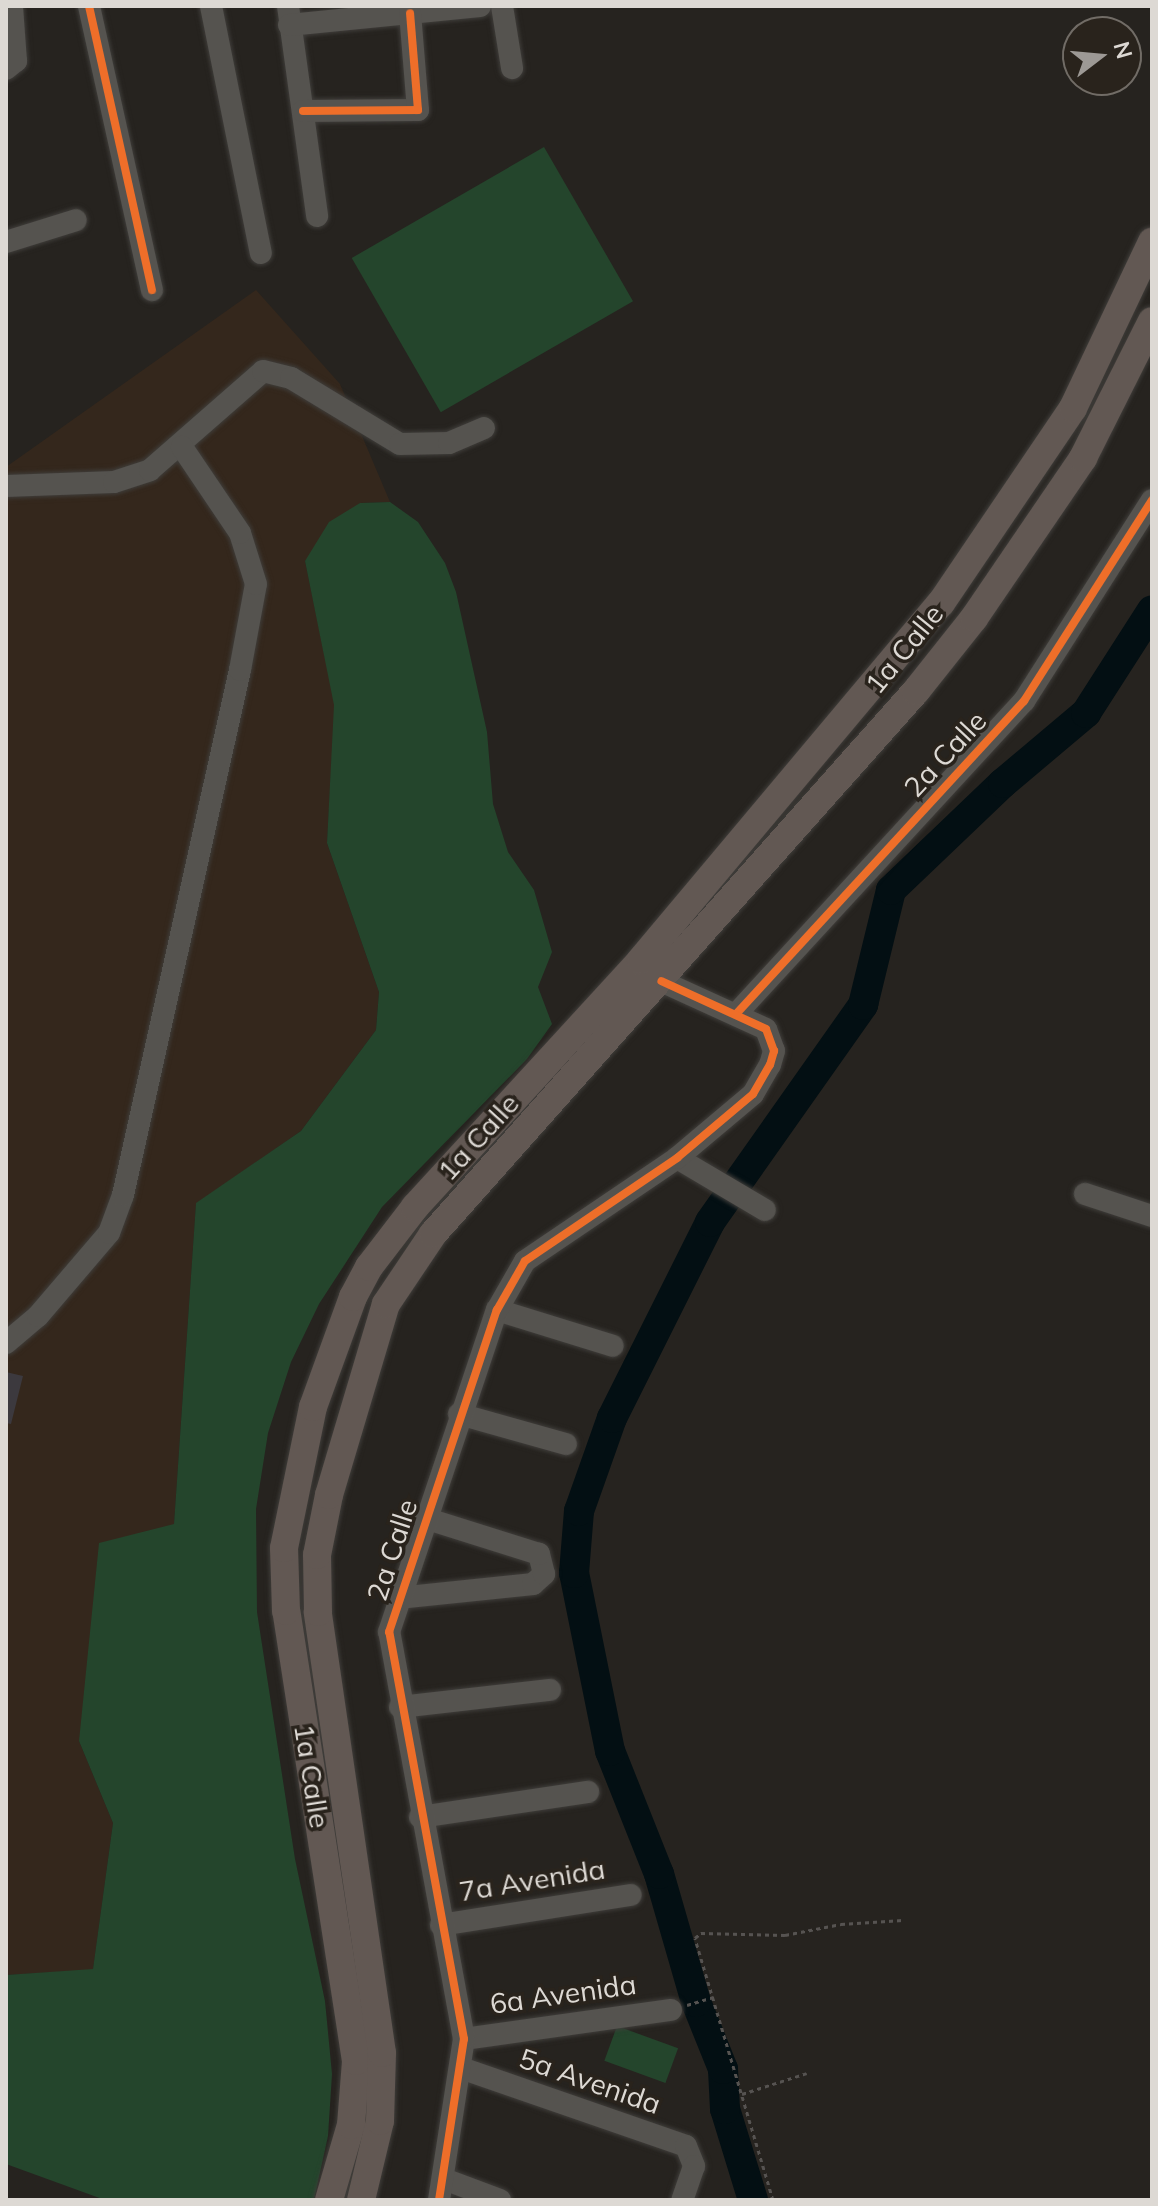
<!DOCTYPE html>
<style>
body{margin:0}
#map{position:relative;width:1158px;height:2206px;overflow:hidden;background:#26231f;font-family:Mulish,sans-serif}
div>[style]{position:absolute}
.industrial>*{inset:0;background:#34271c}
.green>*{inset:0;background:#24452c;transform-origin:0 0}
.river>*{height:30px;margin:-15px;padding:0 15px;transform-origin:15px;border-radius:15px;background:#030f13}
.building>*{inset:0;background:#3c393e}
.path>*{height:3px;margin-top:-1.5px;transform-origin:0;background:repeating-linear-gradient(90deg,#565351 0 4px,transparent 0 8px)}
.roads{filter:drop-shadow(0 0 2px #3f3d3a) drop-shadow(0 0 2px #3f3d3a)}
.minor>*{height:22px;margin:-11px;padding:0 11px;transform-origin:11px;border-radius:11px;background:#55534f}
.major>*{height:28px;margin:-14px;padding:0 14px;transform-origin:14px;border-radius:14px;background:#625853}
.cycleway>*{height:8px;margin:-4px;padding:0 4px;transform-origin:4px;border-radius:4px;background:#ee6e29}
span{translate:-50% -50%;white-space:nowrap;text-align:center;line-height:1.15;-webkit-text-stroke:7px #29231c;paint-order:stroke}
.street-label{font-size:28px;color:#ddd9d4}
.frame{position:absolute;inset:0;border:8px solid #ddd9d4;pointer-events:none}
.north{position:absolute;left:1062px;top:16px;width:80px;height:80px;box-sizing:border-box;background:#29231c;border:2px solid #716c66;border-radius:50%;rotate:74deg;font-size:22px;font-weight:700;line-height:32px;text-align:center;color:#ddd9d4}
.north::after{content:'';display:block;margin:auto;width:28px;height:36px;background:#9d9995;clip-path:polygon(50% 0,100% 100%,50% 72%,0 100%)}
</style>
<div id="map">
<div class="industrial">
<div style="clip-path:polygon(256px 290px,340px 384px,390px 502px,360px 503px,305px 561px,335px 705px,327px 843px,379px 992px,376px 1030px,301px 1131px,196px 1204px,174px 1525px,79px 1741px,113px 1823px,93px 1970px,6px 1975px,6px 467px)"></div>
</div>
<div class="green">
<div style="left:544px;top:147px;width:178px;height:222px;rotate:60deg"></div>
<div style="clip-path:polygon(390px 502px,418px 522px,445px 563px,456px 592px,487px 732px,493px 804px,508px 852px,534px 890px,552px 952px,538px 987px,552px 1024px,527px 1059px,382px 1207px,319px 1304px,291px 1362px,268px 1433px,256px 1509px,257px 1612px,295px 1859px,325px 2001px,332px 2074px,328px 2136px,314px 2200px,105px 2200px,6px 2164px,6px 1975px,93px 1969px,113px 1823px,79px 1741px,99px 1543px,174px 1524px,196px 1203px,301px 1131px,376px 1030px,379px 992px,327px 843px,334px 705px,305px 561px,329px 522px,360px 503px)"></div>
<div style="left:617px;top:2026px;width:65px;height:37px;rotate:20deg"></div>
</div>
<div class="river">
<div style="left:753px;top:2200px;width:95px;rotate:-107.1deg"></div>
<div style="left:725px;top:2109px;width:40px;rotate:-92.9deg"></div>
<div style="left:723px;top:2069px;width:72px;rotate:-111.9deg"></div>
<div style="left:696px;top:2002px;width:133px;rotate:-106.1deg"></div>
<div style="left:659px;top:1874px;width:132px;rotate:-111.7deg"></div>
<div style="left:610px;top:1751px;width:182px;rotate:-101.4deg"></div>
<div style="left:574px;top:1573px;width:62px;rotate:-85.4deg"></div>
<div style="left:579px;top:1511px;width:99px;rotate:-70.5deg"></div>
<div style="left:612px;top:1418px;width:219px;rotate:-63.4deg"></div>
<div style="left:710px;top:1222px;width:266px;rotate:-54.8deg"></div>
<div style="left:863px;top:1005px;width:118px;rotate:-76.3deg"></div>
<div style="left:891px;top:890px;width:155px;rotate:-43.7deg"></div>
<div style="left:1003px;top:783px;width:109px;rotate:-40.1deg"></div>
<div style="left:1086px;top:713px;width:122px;rotate:-57.3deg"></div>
</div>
<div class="building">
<div style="clip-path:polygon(6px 1372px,23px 1376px,11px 1424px,6px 1423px)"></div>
</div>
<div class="path">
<div style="left:687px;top:2005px;width:28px;rotate:-17deg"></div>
<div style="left:742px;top:2094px;width:68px;rotate:-17.9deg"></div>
<div style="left:773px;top:2200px;width:273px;rotate:-106.6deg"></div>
<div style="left:695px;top:1938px;width:8px;rotate:-40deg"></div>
<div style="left:701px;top:1933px;width:84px;rotate:1.4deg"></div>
<div style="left:785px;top:1935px;width:57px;rotate:-11.1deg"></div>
<div style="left:841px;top:1924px;width:62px;rotate:-3.7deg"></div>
</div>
<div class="roads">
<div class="minor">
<div style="left:89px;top:6px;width:291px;rotate:77.5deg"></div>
<div style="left:211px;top:6px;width:252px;rotate:78.6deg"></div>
<div style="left:288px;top:6px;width:212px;rotate:82.1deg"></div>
<div style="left:502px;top:6px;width:63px;rotate:80.8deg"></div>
<div style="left:289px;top:25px;width:192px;rotate:-5.7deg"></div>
<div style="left:6px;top:69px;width:13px;rotate:-39deg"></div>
<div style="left:16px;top:61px;width:55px;rotate:-94.2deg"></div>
<div style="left:303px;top:111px;width:115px;rotate:-0.5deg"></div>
<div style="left:418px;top:110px;width:97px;rotate:-94.7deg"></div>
<div style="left:6px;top:242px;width:73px;rotate:-17.4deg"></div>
<div style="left:6px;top:486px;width:108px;rotate:-2.1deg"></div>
<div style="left:114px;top:482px;width:38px;rotate:-18deg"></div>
<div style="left:150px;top:470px;width:150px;rotate:-41.2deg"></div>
<div style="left:263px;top:371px;width:29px;rotate:14deg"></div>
<div style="left:291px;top:378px;width:127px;rotate:31.2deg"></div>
<div style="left:400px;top:444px;width:49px;rotate:-1.2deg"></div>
<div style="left:449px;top:443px;width:38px;rotate:-23deg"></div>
<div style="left:737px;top:1013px;width:424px;rotate:-47.4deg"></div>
<div style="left:1024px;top:701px;width:238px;rotate:-57.5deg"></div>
<div style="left:677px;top:1158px;width:102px;rotate:30.6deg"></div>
<div style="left:1085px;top:1194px;width:71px;rotate:18.2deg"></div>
<div style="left:497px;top:1310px;width:121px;rotate:17.2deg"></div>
<div style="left:6px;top:1343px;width:42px;rotate:-40.2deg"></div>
<div style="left:38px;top:1316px;width:109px;rotate:-49.5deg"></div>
<div style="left:109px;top:1233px;width:40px;rotate:-69.8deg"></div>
<div style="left:123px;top:1195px;width:538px;rotate:-77.44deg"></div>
<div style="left:240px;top:670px;width:87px;rotate:-79.5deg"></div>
<div style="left:256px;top:584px;width:53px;rotate:-107.4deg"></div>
<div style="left:240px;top:533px;width:104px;rotate:-124deg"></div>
<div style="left:459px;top:1414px;width:111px;rotate:15.7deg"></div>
<div style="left:398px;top:1598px;width:136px;rotate:-5.9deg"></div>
<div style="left:533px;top:1584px;width:15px;rotate:-42deg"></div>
<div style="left:544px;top:1574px;width:21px;rotate:-104deg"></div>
<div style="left:539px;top:1554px;width:120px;rotate:-162.5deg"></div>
<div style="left:400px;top:1707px;width:151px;rotate:-6.5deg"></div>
<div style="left:420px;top:1817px;width:170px;rotate:-8.5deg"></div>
<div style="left:441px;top:1925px;width:192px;rotate:-9deg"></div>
<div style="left:464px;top:2039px;width:209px;rotate:-8deg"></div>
<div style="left:461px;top:2068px;width:238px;rotate:19.1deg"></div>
<div style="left:686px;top:2146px;width:22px;rotate:68deg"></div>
<div style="left:694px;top:2166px;width:36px;rotate:109deg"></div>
<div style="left:444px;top:2179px;width:60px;rotate:20.6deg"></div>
<div style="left:439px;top:2200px;width:163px;rotate:-81.2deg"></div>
<div style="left:464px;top:2039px;width:414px;rotate:-100.4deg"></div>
<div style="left:389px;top:1632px;width:340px;rotate:-71.5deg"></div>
<div style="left:497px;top:1310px;width:56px;rotate:-60.3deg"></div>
<div style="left:525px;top:1261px;width:184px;rotate:-34.1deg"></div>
<div style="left:677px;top:1158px;width:99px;rotate:-40.1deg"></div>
<div style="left:753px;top:1094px;width:34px;rotate:-60deg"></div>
<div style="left:770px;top:1065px;width:15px;rotate:-74deg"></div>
<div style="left:774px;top:1051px;width:23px;rotate:-110deg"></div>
<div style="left:766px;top:1029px;width:115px;rotate:-155.4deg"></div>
</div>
<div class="major">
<div style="left:329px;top:2200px;width:78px;rotate:-73.7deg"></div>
<div style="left:351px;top:2125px;width:64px;rotate:-85.5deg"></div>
<div style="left:356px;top:2061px;width:455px;rotate:-98.8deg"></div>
<div style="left:286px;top:1611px;width:63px;rotate:-91.8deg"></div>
<div style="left:284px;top:1548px;width:144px;rotate:-78.4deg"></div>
<div style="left:313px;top:1407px;width:117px;rotate:-70deg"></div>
<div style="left:353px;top:1297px;width:34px;rotate:-62deg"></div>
<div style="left:369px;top:1267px;width:76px;rotate:-52.5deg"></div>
<div style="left:415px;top:1207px;width:335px;rotate:-47.5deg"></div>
<div style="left:641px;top:960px;width:466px;rotate:-50deg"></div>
<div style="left:941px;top:603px;width:235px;rotate:-55.9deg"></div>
<div style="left:1073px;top:408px;width:184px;rotate:-64.6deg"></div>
<div style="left:361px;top:2200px;width:81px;rotate:-76.5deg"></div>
<div style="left:380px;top:2121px;width:68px;rotate:-88.3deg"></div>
<div style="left:382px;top:2053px;width:446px;rotate:-98.3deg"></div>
<div style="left:318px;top:1612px;width:57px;rotate:-91deg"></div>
<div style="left:317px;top:1555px;width:61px;rotate:-78.7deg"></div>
<div style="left:329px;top:1495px;width:199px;rotate:-73.4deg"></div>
<div style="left:386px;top:1304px;width:84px;rotate:-56.1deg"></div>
<div style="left:433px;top:1234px;width:727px;rotate:-48.35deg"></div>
<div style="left:916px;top:691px;width:93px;rotate:-51.5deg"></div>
<div style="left:974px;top:618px;width:194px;rotate:-55.7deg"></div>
<div style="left:1083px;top:458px;width:153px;rotate:-63.3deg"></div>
</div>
</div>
<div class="cycleway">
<div style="left:89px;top:6px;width:291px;rotate:77.5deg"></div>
<div style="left:303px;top:111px;width:115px;rotate:-0.5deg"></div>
<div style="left:418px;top:110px;width:97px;rotate:-94.7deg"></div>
<div style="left:737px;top:1013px;width:424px;rotate:-47.4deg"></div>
<div style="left:1024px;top:701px;width:238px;rotate:-57.5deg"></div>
<div style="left:439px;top:2200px;width:163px;rotate:-81.2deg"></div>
<div style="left:464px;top:2039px;width:414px;rotate:-100.4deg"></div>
<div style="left:389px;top:1632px;width:340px;rotate:-71.5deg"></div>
<div style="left:497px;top:1310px;width:56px;rotate:-60.3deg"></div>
<div style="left:525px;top:1261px;width:184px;rotate:-34.1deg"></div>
<div style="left:677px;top:1158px;width:99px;rotate:-40.1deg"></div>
<div style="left:753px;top:1094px;width:34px;rotate:-60deg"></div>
<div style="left:770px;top:1065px;width:15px;rotate:-74deg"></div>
<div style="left:774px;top:1051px;width:23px;rotate:-110deg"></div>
<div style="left:766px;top:1029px;width:115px;rotate:-155.4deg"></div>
</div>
<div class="street-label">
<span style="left:904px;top:649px;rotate:-51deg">1a Calle</span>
<span style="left:945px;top:754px;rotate:-47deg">2a Calle</span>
<span style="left:478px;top:1137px;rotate:-48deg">1a Calle</span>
<span style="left:392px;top:1550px;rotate:-72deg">2a Calle</span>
<span style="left:312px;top:1776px;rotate:81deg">1a Calle</span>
<span style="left:532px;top:1880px;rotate:-9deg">7a Avenida</span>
<span style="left:563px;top:1994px;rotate:-8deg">6a Avenida</span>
<span style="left:590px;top:2081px;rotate:19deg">5a Avenida</span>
</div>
<div class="frame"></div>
<div class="north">N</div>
</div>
